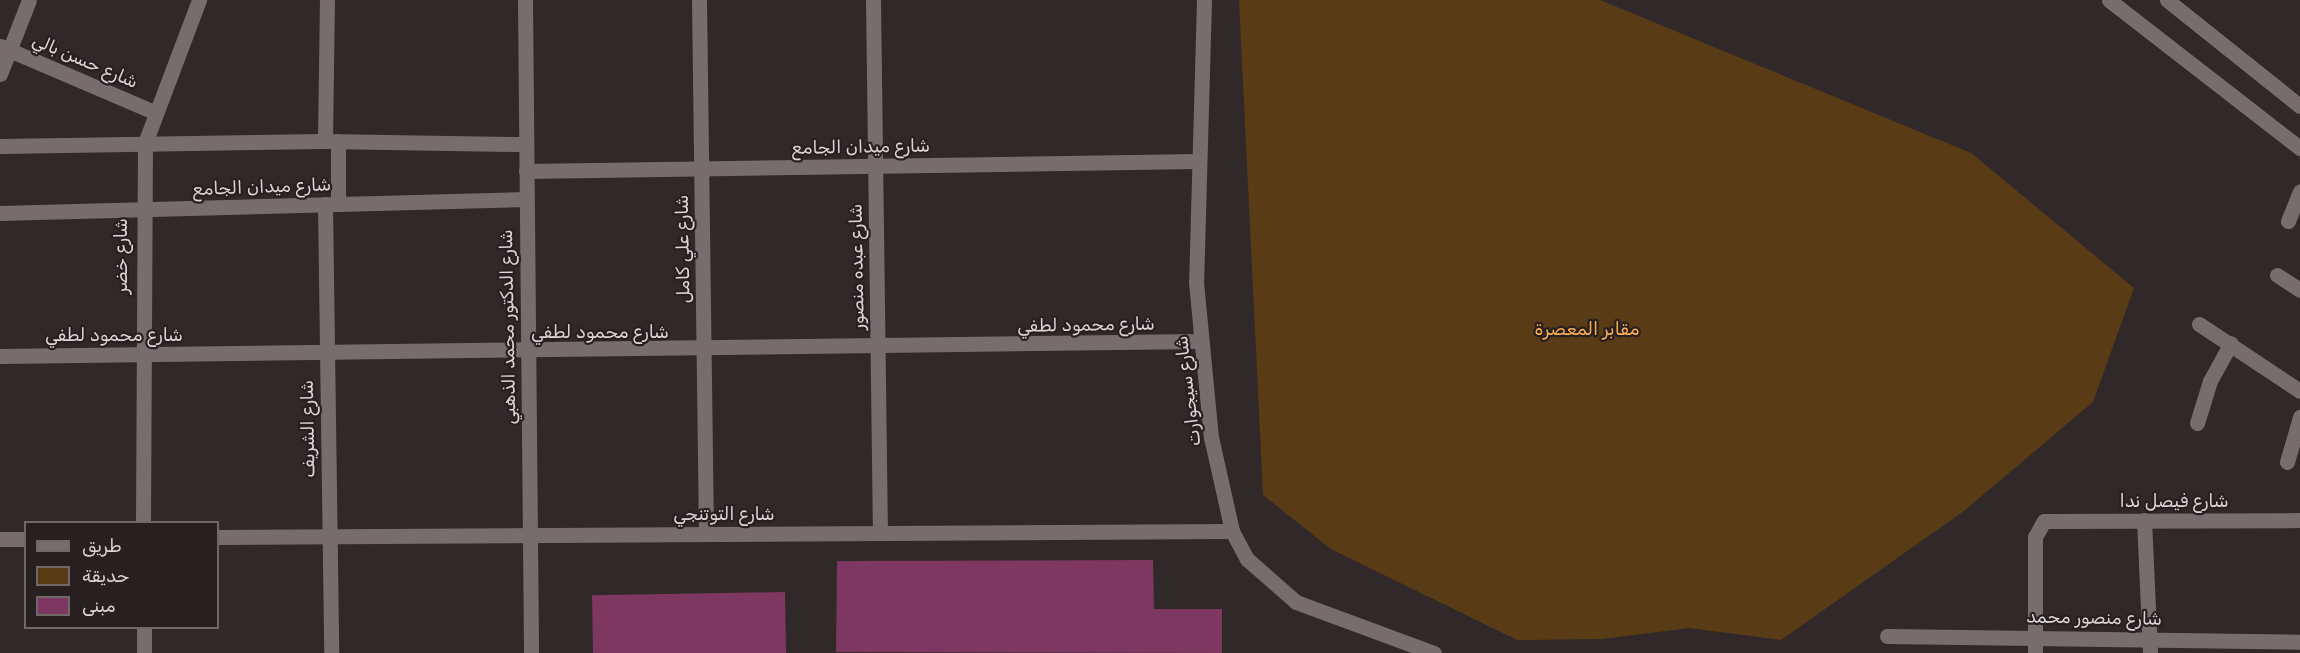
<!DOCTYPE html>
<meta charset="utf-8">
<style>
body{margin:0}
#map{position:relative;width:2300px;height:653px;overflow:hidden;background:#312929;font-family:Rubik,Vazirmatn,sans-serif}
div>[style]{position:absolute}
.green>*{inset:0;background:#593b16}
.building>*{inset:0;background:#7d3760;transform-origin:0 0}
.minor>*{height:15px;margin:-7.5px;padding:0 7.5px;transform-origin:7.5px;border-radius:7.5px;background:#776d6e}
span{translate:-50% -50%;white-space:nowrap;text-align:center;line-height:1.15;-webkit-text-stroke:4.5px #271f20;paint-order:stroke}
.street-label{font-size:18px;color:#dbd5d5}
.park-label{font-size:18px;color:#fcaf52}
.legend{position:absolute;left:24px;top:521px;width:195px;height:108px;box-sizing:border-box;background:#271f20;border:2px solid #6f6868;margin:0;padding:8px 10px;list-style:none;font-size:18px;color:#dbd5d5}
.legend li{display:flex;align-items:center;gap:12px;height:30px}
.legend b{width:30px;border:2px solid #6f6868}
</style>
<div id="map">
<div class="green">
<div style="clip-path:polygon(1239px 0,1600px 0,1971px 153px,2134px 288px,2093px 402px,1964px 511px,1781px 640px,1689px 628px,1602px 639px,1517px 640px,1331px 549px,1263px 495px)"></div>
</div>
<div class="building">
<div style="clip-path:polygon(1153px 560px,1154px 609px,1222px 609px,1222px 653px,836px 652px,837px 561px)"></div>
<div style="left:785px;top:592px;width:61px;height:193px;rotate:89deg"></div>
</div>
<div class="minor">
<div style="left:525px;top:0;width:653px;rotate:89.47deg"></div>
<div style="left:699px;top:0;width:534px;rotate:89.25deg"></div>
<div style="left:873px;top:0;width:533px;rotate:89.25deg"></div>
<div style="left:1204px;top:0;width:282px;rotate:91.6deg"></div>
<div style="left:1196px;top:282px;width:156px;rotate:84.5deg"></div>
<div style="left:1211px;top:437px;width:96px;rotate:77.4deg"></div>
<div style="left:1232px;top:531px;width:32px;rotate:62deg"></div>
<div style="left:1247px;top:559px;width:65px;rotate:41.3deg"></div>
<div style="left:1296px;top:602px;width:147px;rotate:20.3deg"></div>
<div style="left:2109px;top:0;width:242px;rotate:37.8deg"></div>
<div style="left:2167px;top:0;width:170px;rotate:38.6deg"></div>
<div style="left:0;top:46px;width:168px;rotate:23.2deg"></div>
<div style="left:0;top:74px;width:79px;rotate:-68.6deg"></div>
<div style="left:325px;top:141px;width:141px;rotate:-89.2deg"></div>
<div style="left:0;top:146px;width:325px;rotate:-0.9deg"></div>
<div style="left:325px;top:141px;width:201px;rotate:0.9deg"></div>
<div style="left:526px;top:171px;width:671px;rotate:-0.85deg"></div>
<div style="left:325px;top:204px;width:449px;rotate:89.2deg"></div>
<div style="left:338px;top:204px;width:63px;rotate:-90deg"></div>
<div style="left:0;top:213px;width:526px;rotate:-1.52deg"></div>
<div style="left:2288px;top:221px;width:32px;rotate:-68deg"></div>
<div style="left:2277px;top:275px;width:27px;rotate:33deg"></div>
<div style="left:2199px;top:324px;width:121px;rotate:33.6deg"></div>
<div style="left:0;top:356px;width:1200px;rotate:-0.72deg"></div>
<div style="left:2197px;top:423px;width:44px;rotate:-72.8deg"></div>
<div style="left:2210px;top:381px;width:43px;rotate:-61.1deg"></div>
<div style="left:2287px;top:462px;width:47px;rotate:-73.9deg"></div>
<div style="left:2144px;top:520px;width:133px;rotate:87.4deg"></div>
<div style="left:143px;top:522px;width:379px;rotate:-89.7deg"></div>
<div style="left:145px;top:143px;width:153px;rotate:-69.3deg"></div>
<div style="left:218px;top:537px;width:1014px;rotate:-0.34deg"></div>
<div style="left:0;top:539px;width:26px"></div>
<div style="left:144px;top:628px;width:25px;rotate:90deg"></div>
<div style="left:1887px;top:636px;width:413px;rotate:0.8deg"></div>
<div style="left:2035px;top:653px;width:116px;rotate:-90deg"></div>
<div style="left:2035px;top:537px;width:18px;rotate:-61deg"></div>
<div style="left:2044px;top:521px;width:256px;rotate:-0.2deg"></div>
</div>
<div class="street-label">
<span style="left:85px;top:61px;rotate:23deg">شارع حسن بالي</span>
<span style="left:861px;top:147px;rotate:-1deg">شارع ميدان الجامع</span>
<span style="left:262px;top:187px;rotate:-2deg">شارع ميدان الجامع</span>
<span style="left:683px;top:249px;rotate:-91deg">شارع علي كامل</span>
<span style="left:121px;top:256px;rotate:-90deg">شارع خضر</span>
<span style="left:857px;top:267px;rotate:-91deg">شارع عبده منصور</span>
<span style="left:1086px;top:325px;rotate:-1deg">شارع محمود لطفي</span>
<span style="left:508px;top:327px;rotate:-91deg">شارع الدكتور محمد الذهبي</span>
<span style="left:600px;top:332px">شارع محمود لطفي</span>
<span style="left:114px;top:335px">شارع محمود لطفي</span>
<span style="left:1188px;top:391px;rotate:-97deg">شارع سيجوارت</span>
<span style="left:308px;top:429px;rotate:-91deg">شارع الشريف</span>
<span style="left:2174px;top:501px">شارع فيصل ندا</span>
<span style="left:724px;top:514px">شارع التوتنجي</span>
<span style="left:2094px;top:618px;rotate:1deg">شارع منصور محمد</span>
</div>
<div class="park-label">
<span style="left:1587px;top:329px">مقابر المعصرة</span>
</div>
<ul class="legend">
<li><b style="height:8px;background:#776d6e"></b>طريق</li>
<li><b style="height:16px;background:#593b16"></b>حديقة</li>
<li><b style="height:16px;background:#7d3760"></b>مبنى</li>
</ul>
</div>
